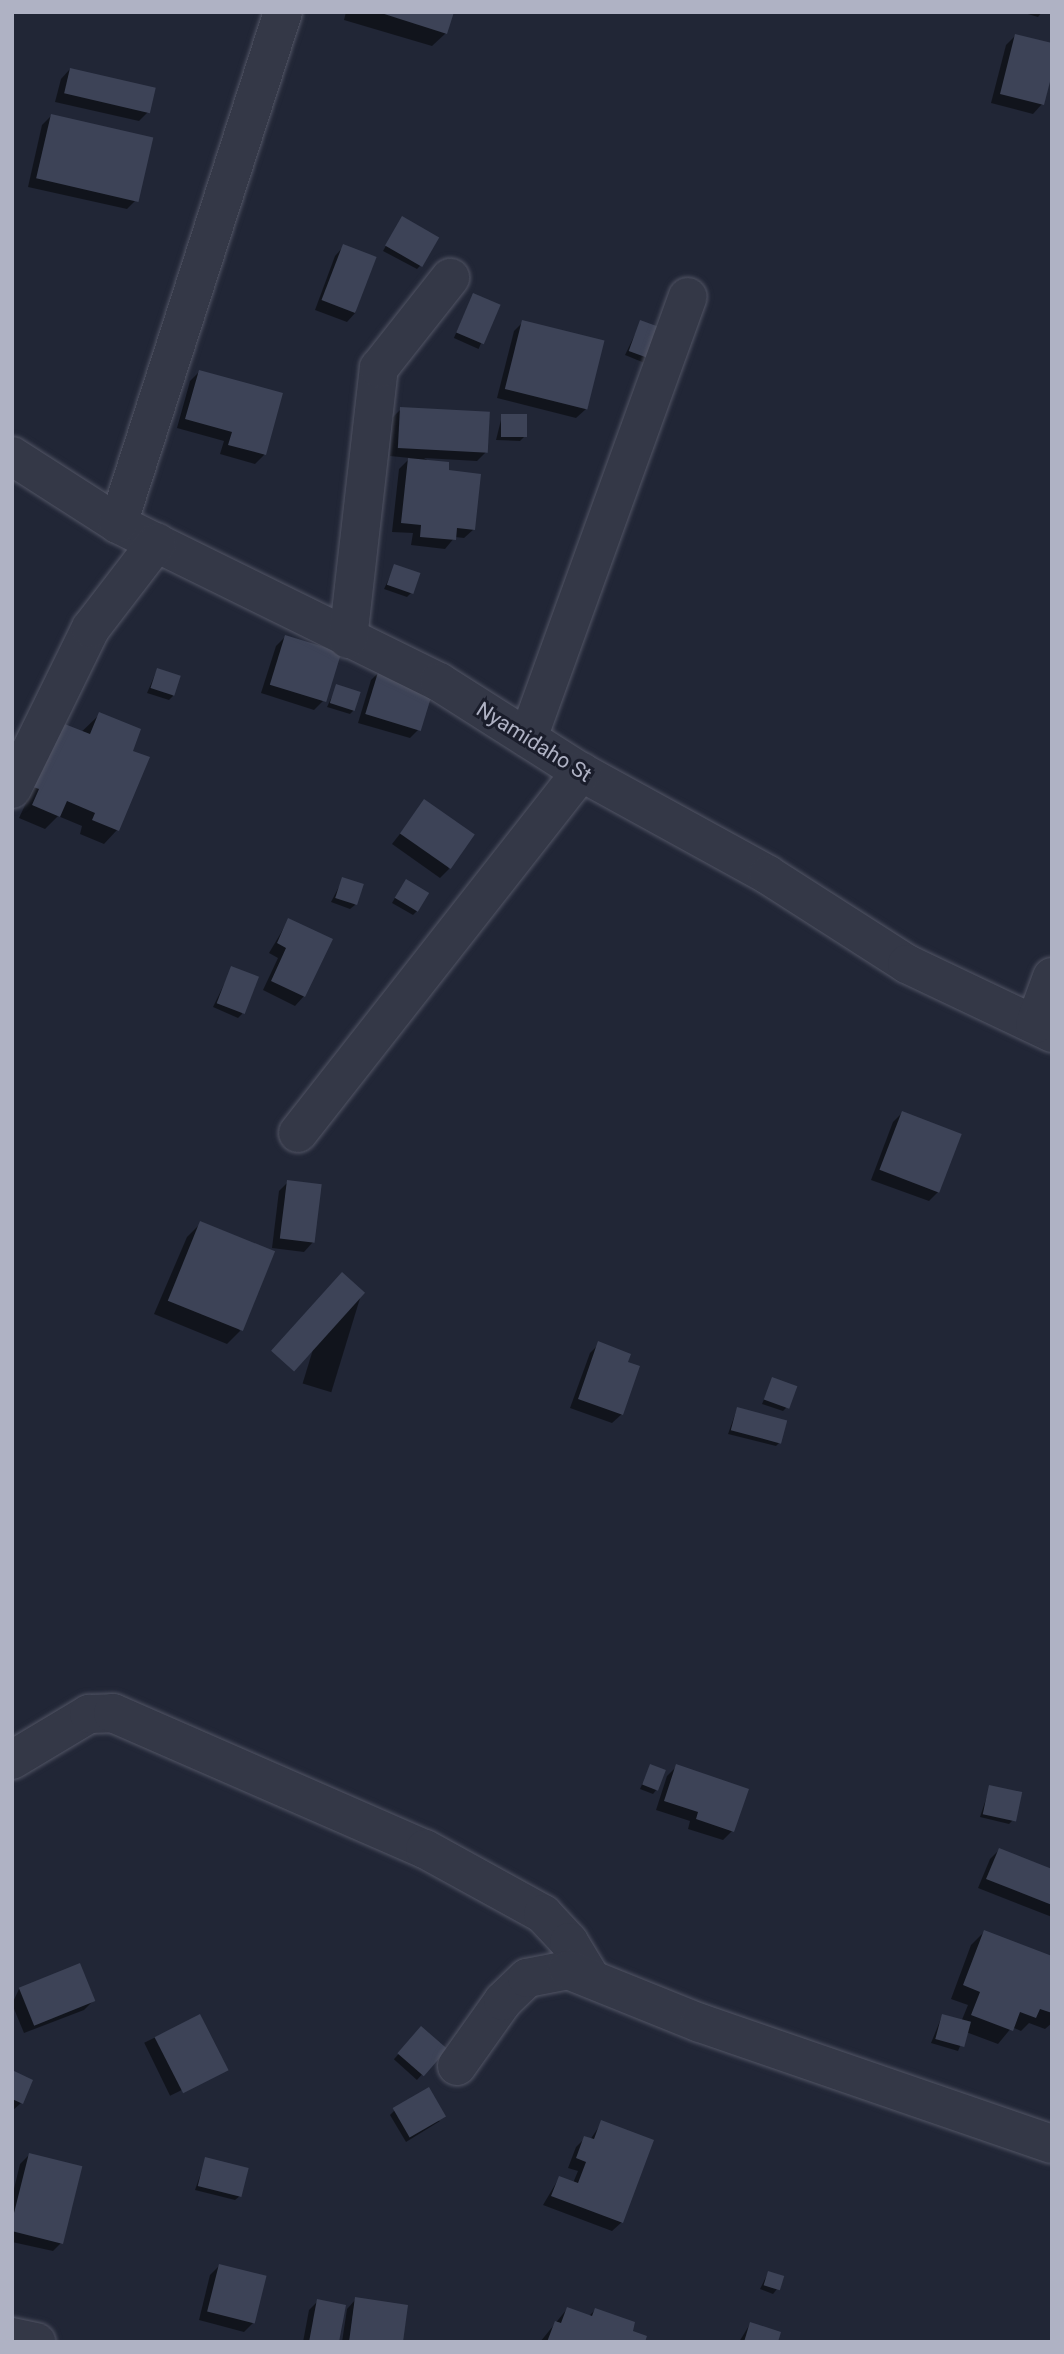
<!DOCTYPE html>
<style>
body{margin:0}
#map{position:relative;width:1064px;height:2354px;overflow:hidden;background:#212636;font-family:Roboto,sans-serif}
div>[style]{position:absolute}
.shadow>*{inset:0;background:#0007;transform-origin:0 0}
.building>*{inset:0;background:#3d4357;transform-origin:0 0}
.roads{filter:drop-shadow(0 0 2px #525565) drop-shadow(0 0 2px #525565)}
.minor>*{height:38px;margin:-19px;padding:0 19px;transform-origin:19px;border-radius:19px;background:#343847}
span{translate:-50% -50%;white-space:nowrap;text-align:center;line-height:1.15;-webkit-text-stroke:6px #1a1d2b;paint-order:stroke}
.street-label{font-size:21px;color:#afb2c4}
.frame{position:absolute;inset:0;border:14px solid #afb2c4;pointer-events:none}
</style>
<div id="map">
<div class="shadow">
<div style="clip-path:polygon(346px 12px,452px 12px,446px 33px,432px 46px,344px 20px)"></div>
<div style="clip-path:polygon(1021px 12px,1042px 12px,1038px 17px)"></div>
<div style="clip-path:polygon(1015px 36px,1042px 104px,1033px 114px,991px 103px,1006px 45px)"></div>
<div style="clip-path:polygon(70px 69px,148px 112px,139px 121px,55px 102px,61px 79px)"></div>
<div style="clip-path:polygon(51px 116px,136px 200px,127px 209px,28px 187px,42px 125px)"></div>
<div style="clip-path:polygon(402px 218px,421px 265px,417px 269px,383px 251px)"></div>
<div style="clip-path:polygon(344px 246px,356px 312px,347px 322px,315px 310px,335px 256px)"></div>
<div style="left:473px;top:295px;width:27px;height:47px;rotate:24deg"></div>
<div style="clip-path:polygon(523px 322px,586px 409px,576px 418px,497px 398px,514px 331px)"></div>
<div style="clip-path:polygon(641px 322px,652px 366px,625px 355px)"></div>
<div style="clip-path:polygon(199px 372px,281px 394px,264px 455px,255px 464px,220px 454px,224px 441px,177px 428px,190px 381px)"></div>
<div style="clip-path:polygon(401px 409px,486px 452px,477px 461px,424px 458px,447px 472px,474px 529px,464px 538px,455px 537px,445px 549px,411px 545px,413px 533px,392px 532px,399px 469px,410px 458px,390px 456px,392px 418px)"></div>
<div style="clip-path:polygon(502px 416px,525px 436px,520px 441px,496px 440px)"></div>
<div style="clip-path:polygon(395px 566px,411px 593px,407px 597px,384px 589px)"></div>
<div style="clip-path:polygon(285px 637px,323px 701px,314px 710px,261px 693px,276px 646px)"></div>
<div style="clip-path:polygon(157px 670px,173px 696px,169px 700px,147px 693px)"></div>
<div style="clip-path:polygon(380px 671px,419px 729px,410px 738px,358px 723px,371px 680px)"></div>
<div style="clip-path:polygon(337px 686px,354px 710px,350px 714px,327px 707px)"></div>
<div style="clip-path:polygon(100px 714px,130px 752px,117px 830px,104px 844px,80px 834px,82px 826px,58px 816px,45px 829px,19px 818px,26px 803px,13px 798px)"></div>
<div style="clip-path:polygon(425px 802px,449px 869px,440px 878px,392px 844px)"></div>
<div style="clip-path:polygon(343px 879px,355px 905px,350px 909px,331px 902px)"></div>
<div style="clip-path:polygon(402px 886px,417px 911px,413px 915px,392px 903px)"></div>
<div style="clip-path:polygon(288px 921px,304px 996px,295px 1006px,263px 990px,278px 958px,269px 953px)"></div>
<div style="clip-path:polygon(232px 968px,242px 1014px,238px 1018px,213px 1007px)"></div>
<div style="clip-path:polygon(902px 1113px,938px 1192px,929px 1201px,871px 1180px,893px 1122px)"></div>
<div style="clip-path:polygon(288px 1182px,313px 1242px,304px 1252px,272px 1248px,279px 1191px)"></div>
<div style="clip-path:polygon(201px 1223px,240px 1331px,227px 1344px,154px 1314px,187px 1237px)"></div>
<div style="left:333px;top:1284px;width:30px;height:104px;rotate:17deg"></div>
<div style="clip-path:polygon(599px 1344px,622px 1414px,612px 1423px,570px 1408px,590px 1353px)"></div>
<div style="clip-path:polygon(773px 1379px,787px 1407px,783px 1411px,762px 1404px)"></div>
<div style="clip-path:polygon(737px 1409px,780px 1442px,776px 1446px,728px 1434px)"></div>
<div style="clip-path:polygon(650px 1766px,657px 1789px,653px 1794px,640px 1789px)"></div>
<div style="clip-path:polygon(677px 1766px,732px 1831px,723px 1840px,688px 1829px,690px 1821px,656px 1810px,667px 1776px)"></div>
<div style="clip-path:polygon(990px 1787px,1013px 1820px,1009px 1824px,980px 1817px)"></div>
<div style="clip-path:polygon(999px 1850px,1052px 1871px,1052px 1917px,978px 1888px,990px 1859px)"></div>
<div style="clip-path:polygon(984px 1932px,1052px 1957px,1052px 2023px,1045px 2029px,1029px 2023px,1021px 2031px,1012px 2027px,998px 2044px,966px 2032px,958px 2051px,931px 2043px,942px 2016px,961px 2022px,968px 2005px,951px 1999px,971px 1945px)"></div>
<div style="clip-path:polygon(19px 1989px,93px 2001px,84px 2010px,24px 2033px,12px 2004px)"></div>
<div style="left:199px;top:2016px;width:59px;height:61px;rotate:64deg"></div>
<div style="left:422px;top:2028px;width:31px;height:42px;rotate:42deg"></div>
<div style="clip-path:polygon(12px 2072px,21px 2103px,12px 2111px)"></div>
<div style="clip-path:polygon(394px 2111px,440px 2121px,406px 2142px,390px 2115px)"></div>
<div style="clip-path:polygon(602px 2122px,622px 2222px,612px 2231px,543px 2205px,559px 2178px,573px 2183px,578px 2171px,568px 2168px,576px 2147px,585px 2138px,590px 2140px)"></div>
<div style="clip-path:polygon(29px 2155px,62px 2242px,53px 2251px,12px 2242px,12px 2197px,20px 2164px)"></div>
<div style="clip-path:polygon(206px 2159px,240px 2196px,235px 2200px,195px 2190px)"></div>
<div style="clip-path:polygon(219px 2266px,253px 2323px,244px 2332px,199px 2320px,210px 2275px)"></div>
<div style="clip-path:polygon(768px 2273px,777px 2289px,773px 2294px,760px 2289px)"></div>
<div style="clip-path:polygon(356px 2299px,401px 2342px,342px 2342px,347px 2309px)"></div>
<div style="clip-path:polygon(318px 2301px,337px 2342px,303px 2342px,309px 2310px)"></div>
<div style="clip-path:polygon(567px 2309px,588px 2317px,595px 2310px,643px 2342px,540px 2342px)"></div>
<div style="clip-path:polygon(750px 2324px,776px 2342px,739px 2342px)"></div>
</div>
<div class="building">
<div style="clip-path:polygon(378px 12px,454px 12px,447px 34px)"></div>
<div style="clip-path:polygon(1015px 34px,1052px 43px,1052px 74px,1044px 105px,1000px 94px)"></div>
<div style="left:70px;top:68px;width:88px;height:26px;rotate:13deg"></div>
<div style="left:51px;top:114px;width:105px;height:66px;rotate:13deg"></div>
<div style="left:402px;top:216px;width:43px;height:34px;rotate:30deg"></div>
<div style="left:343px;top:244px;width:36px;height:60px;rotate:21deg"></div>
<div style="left:473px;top:293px;width:30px;height:43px;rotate:23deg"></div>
<div style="left:522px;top:320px;width:85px;height:71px;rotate:14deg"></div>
<div style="left:640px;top:320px;width:32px;height:33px;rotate:20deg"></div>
<div style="clip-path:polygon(199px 370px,283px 393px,266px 455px,228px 445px,232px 432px,185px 419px)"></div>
<div style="left:400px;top:407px;width:90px;height:41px;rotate:3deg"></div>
<div style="left:501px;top:414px;width:26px;height:23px"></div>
<div style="clip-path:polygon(408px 458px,449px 462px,449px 470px,481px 474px,475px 530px,457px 528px,456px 540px,420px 537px,421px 525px,401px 523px)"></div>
<div style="left:394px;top:564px;width:28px;height:22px;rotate:19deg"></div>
<div style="left:285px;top:635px;width:59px;height:52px;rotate:17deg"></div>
<div style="left:157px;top:668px;width:25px;height:21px;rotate:18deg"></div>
<div style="left:379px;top:669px;width:58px;height:47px;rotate:17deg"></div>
<div style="left:336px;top:684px;width:26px;height:20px;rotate:18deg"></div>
<div style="clip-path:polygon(99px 712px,141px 729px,133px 751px,150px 757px,119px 831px,92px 820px,95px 813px,67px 801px,60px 817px,32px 805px,39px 789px,25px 784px,52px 719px,90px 734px)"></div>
<div style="left:424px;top:799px;width:62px;height:42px;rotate:35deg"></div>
<div style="left:342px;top:877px;width:23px;height:22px;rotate:18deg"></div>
<div style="left:406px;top:879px;width:27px;height:22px;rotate:31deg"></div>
<div style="clip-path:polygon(288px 918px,333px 939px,305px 997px,271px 981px,286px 948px,277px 943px)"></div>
<div style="left:231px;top:966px;width:30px;height:40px;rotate:21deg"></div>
<div style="left:902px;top:1111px;width:64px;height:63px;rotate:21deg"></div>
<div style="left:287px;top:1180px;width:35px;height:59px;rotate:7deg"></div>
<div style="left:200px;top:1221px;width:81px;height:86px;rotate:22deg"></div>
<div style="left:342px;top:1272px;width:31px;height:106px;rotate:42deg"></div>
<div style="clip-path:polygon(598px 1341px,631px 1354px,628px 1362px,640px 1366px,623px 1415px,578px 1399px)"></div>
<div style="left:772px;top:1377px;width:27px;height:24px;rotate:20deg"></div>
<div style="left:737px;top:1407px;width:52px;height:24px;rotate:15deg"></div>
<div style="left:650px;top:1764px;width:17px;height:22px;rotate:21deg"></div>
<div style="clip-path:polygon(676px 1764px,749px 1789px,734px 1832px,696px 1819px,698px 1812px,664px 1801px)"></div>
<div style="left:989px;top:1785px;width:34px;height:30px;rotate:12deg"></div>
<div style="clip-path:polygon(999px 1848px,1052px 1869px,1052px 1905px,986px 1879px)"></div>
<div style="clip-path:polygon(984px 1930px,1052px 1956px,1052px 2013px,1040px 2009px,1036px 2018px,1020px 2012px,1013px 2031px,971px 2015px,980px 1992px,963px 1985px)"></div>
<div style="left:80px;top:1963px;width:41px;height:66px;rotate:68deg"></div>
<div style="left:200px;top:2014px;width:63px;height:51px;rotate:63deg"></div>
<div style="left:942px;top:2014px;width:30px;height:26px;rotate:15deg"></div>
<div style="left:421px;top:2026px;width:35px;height:36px;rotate:41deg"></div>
<div style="clip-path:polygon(12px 2070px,33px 2080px,23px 2104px,12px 2099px)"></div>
<div style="left:429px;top:2087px;width:34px;height:42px;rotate:60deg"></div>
<div style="clip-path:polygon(601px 2120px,654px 2140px,623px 2223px,551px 2196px,559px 2176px,578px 2183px,586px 2162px,576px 2158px,584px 2136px,594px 2139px)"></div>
<div style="left:29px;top:2153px;width:55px;height:80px;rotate:14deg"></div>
<div style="left:205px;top:2157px;width:45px;height:30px;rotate:14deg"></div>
<div style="left:219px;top:2264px;width:49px;height:49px;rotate:14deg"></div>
<div style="left:768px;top:2271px;width:17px;height:15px;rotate:17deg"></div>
<div style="clip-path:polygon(355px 2297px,408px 2305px,403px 2342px,349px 2342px)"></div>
<div style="clip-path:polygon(317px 2299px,346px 2305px,339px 2342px,309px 2342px)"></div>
<div style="clip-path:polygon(567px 2307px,592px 2316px,595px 2308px,635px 2322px,633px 2331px,647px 2336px,645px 2342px,547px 2342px,555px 2321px,561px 2323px)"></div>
<div style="clip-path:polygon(750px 2322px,781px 2332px,778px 2342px,744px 2342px)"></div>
</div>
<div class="roads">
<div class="minor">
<div style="left:12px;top:456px;width:126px;rotate:32.7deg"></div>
<div style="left:118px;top:524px;width:358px;rotate:26.2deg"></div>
<div style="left:439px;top:682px;width:168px;rotate:32.4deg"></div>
<div style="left:581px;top:772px;width:213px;rotate:28.8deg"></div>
<div style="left:768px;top:875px;width:165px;rotate:32.6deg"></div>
<div style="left:907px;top:964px;width:161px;rotate:25.4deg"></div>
<div style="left:118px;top:524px;width:538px;rotate:-72.14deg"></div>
<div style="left:348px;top:639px;width:273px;rotate:-83.5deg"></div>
<div style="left:379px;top:368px;width:115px;rotate:-51.7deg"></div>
<div style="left:528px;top:738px;width:469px;rotate:-70.1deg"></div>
<div style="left:12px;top:789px;width:179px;rotate:-63.9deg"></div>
<div style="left:91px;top:628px;width:108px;rotate:-52.5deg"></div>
<div style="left:1035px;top:1024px;width:50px;rotate:-70.1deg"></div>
<div style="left:298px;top:1133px;width:459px;rotate:-51.9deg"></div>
<div style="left:12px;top:1760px;width:90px;rotate:-30.9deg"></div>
<div style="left:89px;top:1714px;width:24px;rotate:-2deg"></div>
<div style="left:113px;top:1713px;width:340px;rotate:23.6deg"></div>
<div style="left:425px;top:1849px;width:135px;rotate:28.8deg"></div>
<div style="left:543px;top:1914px;width:38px;rotate:47deg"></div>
<div style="left:569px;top:1942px;width:41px;rotate:59deg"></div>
<div style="left:457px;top:2066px;width:80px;rotate:-54.7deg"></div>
<div style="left:503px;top:2001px;width:33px;rotate:-44deg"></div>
<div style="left:527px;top:1978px;width:42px;rotate:-11deg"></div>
<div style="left:568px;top:1970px;width:142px;rotate:21.9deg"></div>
<div style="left:700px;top:2023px;width:372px;rotate:19deg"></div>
<div style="left:12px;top:2337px;width:25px;rotate:12deg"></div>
</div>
</div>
<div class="street-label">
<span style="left:534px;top:742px;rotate:32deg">Nyamidaho St</span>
</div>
<div class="frame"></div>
</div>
